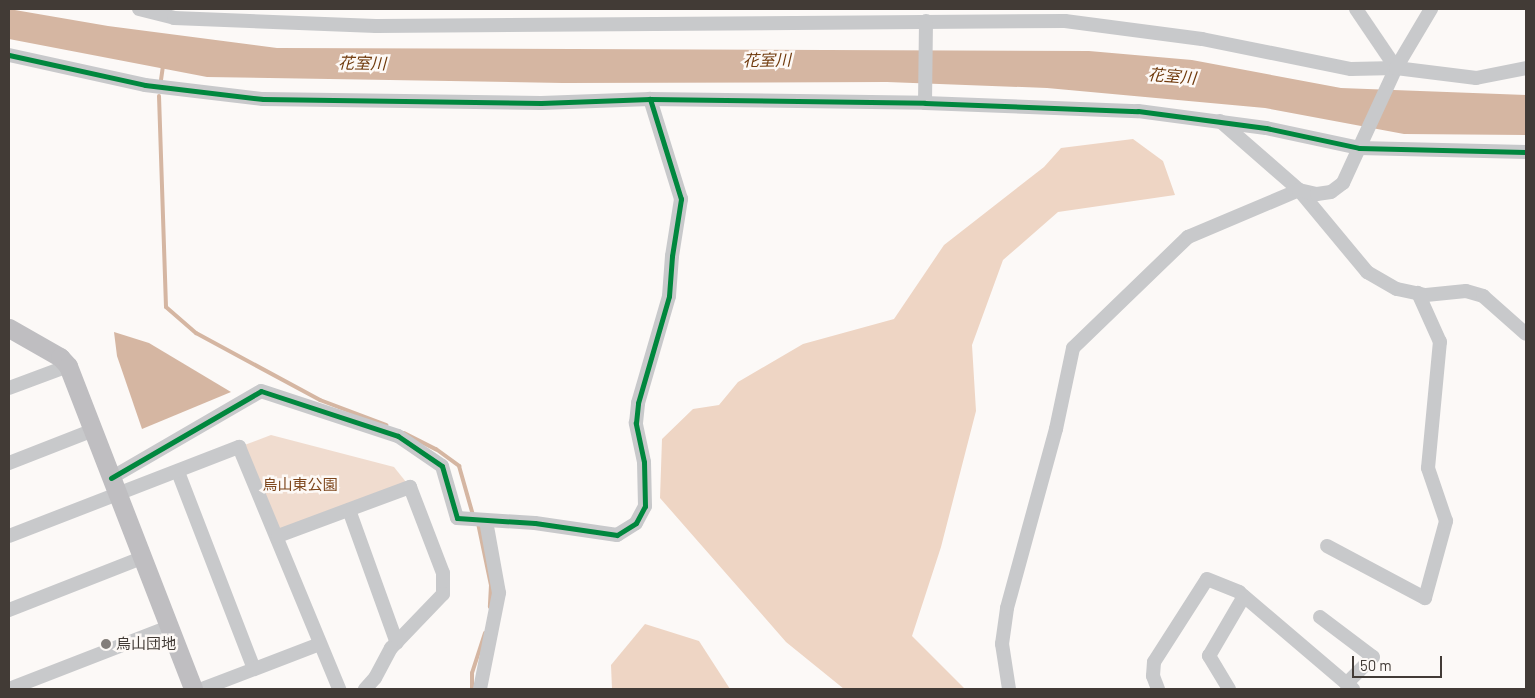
<!DOCTYPE html>
<meta charset="utf-8">
<style>
body{margin:0}
#map{position:relative;width:1535px;height:698px;overflow:hidden;background:#fcf9f7;font-family:Barlow,"Noto Sans JP",sans-serif}
div>[style]{position:absolute}
.green>*{inset:0;background:#f0dccf}
.forest>*{inset:0;background:#eed5c4}
.water>*{inset:0;background:#d5b6a2}
.stream>*{height:4px;margin:-2px;padding:0 2px;transform-origin:2px;border-radius:2px;background:#d5b6a2}
.street>*{height:14px;margin:-7px;padding:0 7px;transform-origin:7px;border-radius:7px;background:#c8c9cb}
.secondary>*{height:19px;margin:-9.5px;padding:0 9.5px;transform-origin:9.5px;border-radius:9.5px;background:#bfbec1}
.cycleway>*{height:5px;margin:-2.5px;padding:0 2.5px;transform-origin:2.5px;border-radius:2.5px;background:#00873e}
.dots>*{width:14px;height:14px;translate:-50% -50%;box-sizing:border-box;border:2px solid #fdf9f6;border-radius:50%}
span{translate:-50% -50%;white-space:nowrap;text-align:center;line-height:1.15;-webkit-text-stroke:5px #fdf9f6;paint-order:stroke}
.park-label{font-size:15px;color:#7e471d}
.poi-label{font-size:15px;color:#423b36}
.left{translate:0 -50%;text-align:left}
.water-label{font-size:16px;color:#6f390b;font-style:italic}
.frame{position:absolute;inset:0;border:10px solid #423b36;pointer-events:none}
.scale{position:absolute;left:1352px;top:656px;width:90px;height:22px;box-sizing:border-box;border:2px solid #423b36;border-top:0;padding-left:6px;font-size:15px;line-height:18px;white-space:nowrap;color:#423b36;-webkit-text-stroke:4px #fdf9f6;paint-order:stroke}
</style>
<div id="map">
<div class="green">
<div style="clip-path:polygon(271px 435px,394px 467px,410px 487px,278px 536px,239px 447px)"></div>
</div>
<div class="forest">
<div style="clip-path:polygon(1133px 139px,1163px 161px,1175px 195px,1058px 212px,1003px 260px,972px 345px,976px 411px,941px 547px,912px 636px,965px 689px,844px 689px,786px 642px,660px 498px,662px 439px,693px 409px,719px 405px,738px 382px,803px 344px,894px 319px,944px 245px,1044px 167px,1061px 148px)"></div>
<div style="clip-path:polygon(645px 624px,699px 641px,730px 689px,612px 689px,611px 665px)"></div>
</div>
<div class="water">
<div style="clip-path:polygon(9px 9px,108px 26px,277px 48px,1089px 51px,1192px 60px,1341px 88px,1526px 95px,1526px 135px,1404px 134px,1265px 108px,1047px 88px,887px 82px,563px 83px,207px 77px,9px 39px)"></div>
<div style="clip-path:polygon(114px 332px,149px 343px,231px 392px,142px 429px,117px 356px)"></div>
</div>
<div class="stream">
<div style="left:161px;top:80px;width:15px;rotate:-82deg"></div>
<div style="left:159px;top:96px;width:211px;rotate:88.1deg"></div>
<div style="left:166px;top:307px;width:40px;rotate:41deg"></div>
<div style="left:196px;top:333px;width:141px;rotate:28.4deg"></div>
<div style="left:320px;top:400px;width:71px;rotate:20.7deg"></div>
<div style="left:404px;top:433px;width:36px;rotate:27deg"></div>
<div style="left:436px;top:449px;width:29px;rotate:36deg"></div>
<div style="left:459px;top:466px;width:51px;rotate:74.1deg"></div>
<div style="left:478px;top:523px;width:63px;rotate:78.2deg"></div>
<div style="left:491px;top:585px;width:22px;rotate:93deg"></div>
<div style="left:472px;top:689px;width:16px;rotate:-90deg"></div>
<div style="left:472px;top:673px;width:42px;rotate:-72deg"></div>
</div>
<div class="street">
<div style="left:139px;top:9px;width:36px;rotate:14deg"></div>
<div style="left:174px;top:18px;width:202px;rotate:2.3deg"></div>
<div style="left:376px;top:26px;width:689px;rotate:-0.42deg"></div>
<div style="left:1065px;top:21px;width:138px;rotate:7.5deg"></div>
<div style="left:1202px;top:39px;width:152px;rotate:11.4deg"></div>
<div style="left:1351px;top:69px;width:45px;rotate:-1.3deg"></div>
<div style="left:1396px;top:68px;width:81px;rotate:7.1deg"></div>
<div style="left:1476px;top:78px;width:51px;rotate:-11.3deg"></div>
<div style="left:1356px;top:9px;width:71px;rotate:55.9deg"></div>
<div style="left:9px;top:55px;width:139px;rotate:12.4deg"></div>
<div style="left:145px;top:85px;width:119px;rotate:6.8deg"></div>
<div style="left:263px;top:99px;width:278px;rotate:0.8deg"></div>
<div style="left:541px;top:103px;width:109px;rotate:-2.1deg"></div>
<div style="left:650px;top:99px;width:275px;rotate:0.8deg"></div>
<div style="left:925px;top:103px;width:213px;rotate:2.2deg"></div>
<div style="left:1138px;top:111px;width:129px;rotate:7.6deg"></div>
<div style="left:1266px;top:128px;width:95px;rotate:12.1deg"></div>
<div style="left:1359px;top:148px;width:167px;rotate:1.4deg"></div>
<div style="left:925px;top:103px;width:82px;rotate:-89.3deg"></div>
<div style="left:1220px;top:121px;width:105px;rotate:41.1deg"></div>
<div style="left:1299px;top:190px;width:107px;rotate:50.3deg"></div>
<div style="left:1367px;top:272px;width:34px;rotate:30deg"></div>
<div style="left:1397px;top:289px;width:30px;rotate:12deg"></div>
<div style="left:1426px;top:295px;width:40px;rotate:-5.7deg"></div>
<div style="left:1466px;top:291px;width:18px;rotate:16deg"></div>
<div style="left:1483px;top:296px;width:57px;rotate:41.5deg"></div>
<div style="left:9px;top:388px;width:63px;rotate:-20.4deg"></div>
<div style="left:9px;top:463px;width:90px;rotate:-21.4deg"></div>
<div style="left:178px;top:472px;width:211px;rotate:68.9deg"></div>
<div style="left:111px;top:478px;width:173px;rotate:-30.1deg"></div>
<div style="left:261px;top:391px;width:144px;rotate:18.2deg"></div>
<div style="left:398px;top:436px;width:53px;rotate:34.3deg"></div>
<div style="left:442px;top:466px;width:54px;rotate:73.9deg"></div>
<div style="left:457px;top:518px;width:78px;rotate:3.7deg"></div>
<div style="left:535px;top:523px;width:83px;rotate:8.3deg"></div>
<div style="left:617px;top:535px;width:22px;rotate:-32deg"></div>
<div style="left:636px;top:523px;width:19px;rotate:-62deg"></div>
<div style="left:645px;top:506px;width:44px;rotate:-91.3deg"></div>
<div style="left:644px;top:462px;width:40px;rotate:-102deg"></div>
<div style="left:636px;top:423px;width:20px;rotate:-84deg"></div>
<div style="left:638px;top:403px;width:111px;rotate:-73.8deg"></div>
<div style="left:669px;top:296px;width:40px;rotate:-85.7deg"></div>
<div style="left:672px;top:256px;width:58px;rotate:-81deg"></div>
<div style="left:681px;top:199px;width:105px;rotate:-107.2deg"></div>
<div style="left:349px;top:510px;width:141px;rotate:70.2deg"></div>
<div style="left:9px;top:536px;width:247px;rotate:-21.2deg"></div>
<div style="left:239px;top:447px;width:262px;rotate:67.5deg"></div>
<div style="left:278px;top:536px;width:141px;rotate:-20.4deg"></div>
<div style="left:410px;top:487px;width:92px;rotate:69deg"></div>
<div style="left:443px;top:573px;width:21px;rotate:90deg"></div>
<div style="left:443px;top:594px;width:75px;rotate:133.9deg"></div>
<div style="left:391px;top:648px;width:34px;rotate:118deg"></div>
<div style="left:375px;top:678px;width:15px;rotate:132deg"></div>
<div style="left:1327px;top:546px;width:111px;rotate:28deg"></div>
<div style="left:1425px;top:598px;width:80px;rotate:-74.7deg"></div>
<div style="left:1446px;top:521px;width:56px;rotate:-108.8deg"></div>
<div style="left:1428px;top:468px;width:127px;rotate:-84.6deg"></div>
<div style="left:1440px;top:342px;width:54px;rotate:-114.2deg"></div>
<div style="left:9px;top:610px;width:143px;rotate:-21.4deg"></div>
<div style="left:1320px;top:617px;width:66px;rotate:37deg"></div>
<div style="left:1373px;top:657px;width:38px;rotate:135deg"></div>
<div style="left:9px;top:689px;width:172px;rotate:-21.2deg"></div>
<div style="left:202px;top:689px;width:126px;rotate:-20.9deg"></div>
<div style="left:480px;top:689px;width:98px;rotate:-78.8deg"></div>
<div style="left:499px;top:593px;width:73px;rotate:-100.2deg"></div>
<div style="left:1009px;top:689px;width:46px;rotate:-98.8deg"></div>
<div style="left:1002px;top:644px;width:36px;rotate:-82deg"></div>
<div style="left:1007px;top:608px;width:186px;rotate:-74.7deg"></div>
<div style="left:1056px;top:429px;width:83px;rotate:-78.1deg"></div>
<div style="left:1073px;top:348px;width:160px;rotate:-44deg"></div>
<div style="left:1188px;top:237px;width:121px;rotate:-22.9deg"></div>
<div style="left:1299px;top:190px;width:18px;rotate:13deg"></div>
<div style="left:1317px;top:194px;width:14px;rotate:-8deg"></div>
<div style="left:1331px;top:192px;width:15px;rotate:-37deg"></div>
<div style="left:1343px;top:183px;width:127px;rotate:-65.3deg"></div>
<div style="left:1396px;top:68px;width:69px;rotate:-59.3deg"></div>
<div style="left:1158px;top:689px;width:14px;rotate:-111deg"></div>
<div style="left:1153px;top:676px;width:14px;rotate:-86deg"></div>
<div style="left:1154px;top:662px;width:98px;rotate:-57.4deg"></div>
<div style="left:1207px;top:579px;width:35px;rotate:22deg"></div>
<div style="left:1239px;top:592px;width:150px;rotate:40.4deg"></div>
<div style="left:1229px;top:689px;width:39px;rotate:-121deg"></div>
<div style="left:1209px;top:656px;width:69px;rotate:-59.7deg"></div>
</div>
<div class="secondary">
<div style="left:9px;top:328px;width:59px;rotate:29.6deg"></div>
<div style="left:60px;top:357px;width:12px;rotate:48deg"></div>
<div style="left:68px;top:366px;width:346px;rotate:68.8deg"></div>
</div>
<div class="cycleway">
<div style="left:9px;top:55px;width:139px;rotate:12.4deg"></div>
<div style="left:145px;top:85px;width:119px;rotate:6.8deg"></div>
<div style="left:263px;top:99px;width:278px;rotate:0.8deg"></div>
<div style="left:541px;top:103px;width:109px;rotate:-2.1deg"></div>
<div style="left:650px;top:99px;width:275px;rotate:0.8deg"></div>
<div style="left:925px;top:103px;width:213px;rotate:2.2deg"></div>
<div style="left:1138px;top:111px;width:129px;rotate:7.6deg"></div>
<div style="left:1266px;top:128px;width:95px;rotate:12.1deg"></div>
<div style="left:1359px;top:148px;width:167px;rotate:1.4deg"></div>
<div style="left:111px;top:478px;width:173px;rotate:-30.1deg"></div>
<div style="left:261px;top:391px;width:144px;rotate:18.2deg"></div>
<div style="left:398px;top:436px;width:53px;rotate:34.3deg"></div>
<div style="left:442px;top:466px;width:54px;rotate:73.9deg"></div>
<div style="left:457px;top:518px;width:78px;rotate:3.7deg"></div>
<div style="left:535px;top:523px;width:83px;rotate:8.3deg"></div>
<div style="left:617px;top:535px;width:22px;rotate:-32deg"></div>
<div style="left:636px;top:523px;width:19px;rotate:-62deg"></div>
<div style="left:645px;top:506px;width:44px;rotate:-91.3deg"></div>
<div style="left:644px;top:462px;width:40px;rotate:-102deg"></div>
<div style="left:636px;top:423px;width:20px;rotate:-84deg"></div>
<div style="left:638px;top:403px;width:111px;rotate:-73.8deg"></div>
<div style="left:669px;top:296px;width:40px;rotate:-85.7deg"></div>
<div style="left:672px;top:256px;width:58px;rotate:-81deg"></div>
<div style="left:681px;top:199px;width:105px;rotate:-107.2deg"></div>
</div>
<div class="dots">
<div style="left:106px;top:644px;background:#837e7a"></div>
</div>
<div class="park-label">
<span style="left:300px;top:485px">烏山東公園</span>
</div>
<div class="poi-label">
<span class="left" style="left:116px;top:644px">烏山団地</span>
</div>
<div class="water-label">
<span style="left:767px;top:60px;rotate:-1deg">花室川</span>
<span style="left:362px;top:63px;rotate:1deg">花室川</span>
<span style="left:1172px;top:76px;rotate:5deg">花室川</span>
</div>
<div class="frame"></div>
<div class="scale">50 m</div>
</div>
